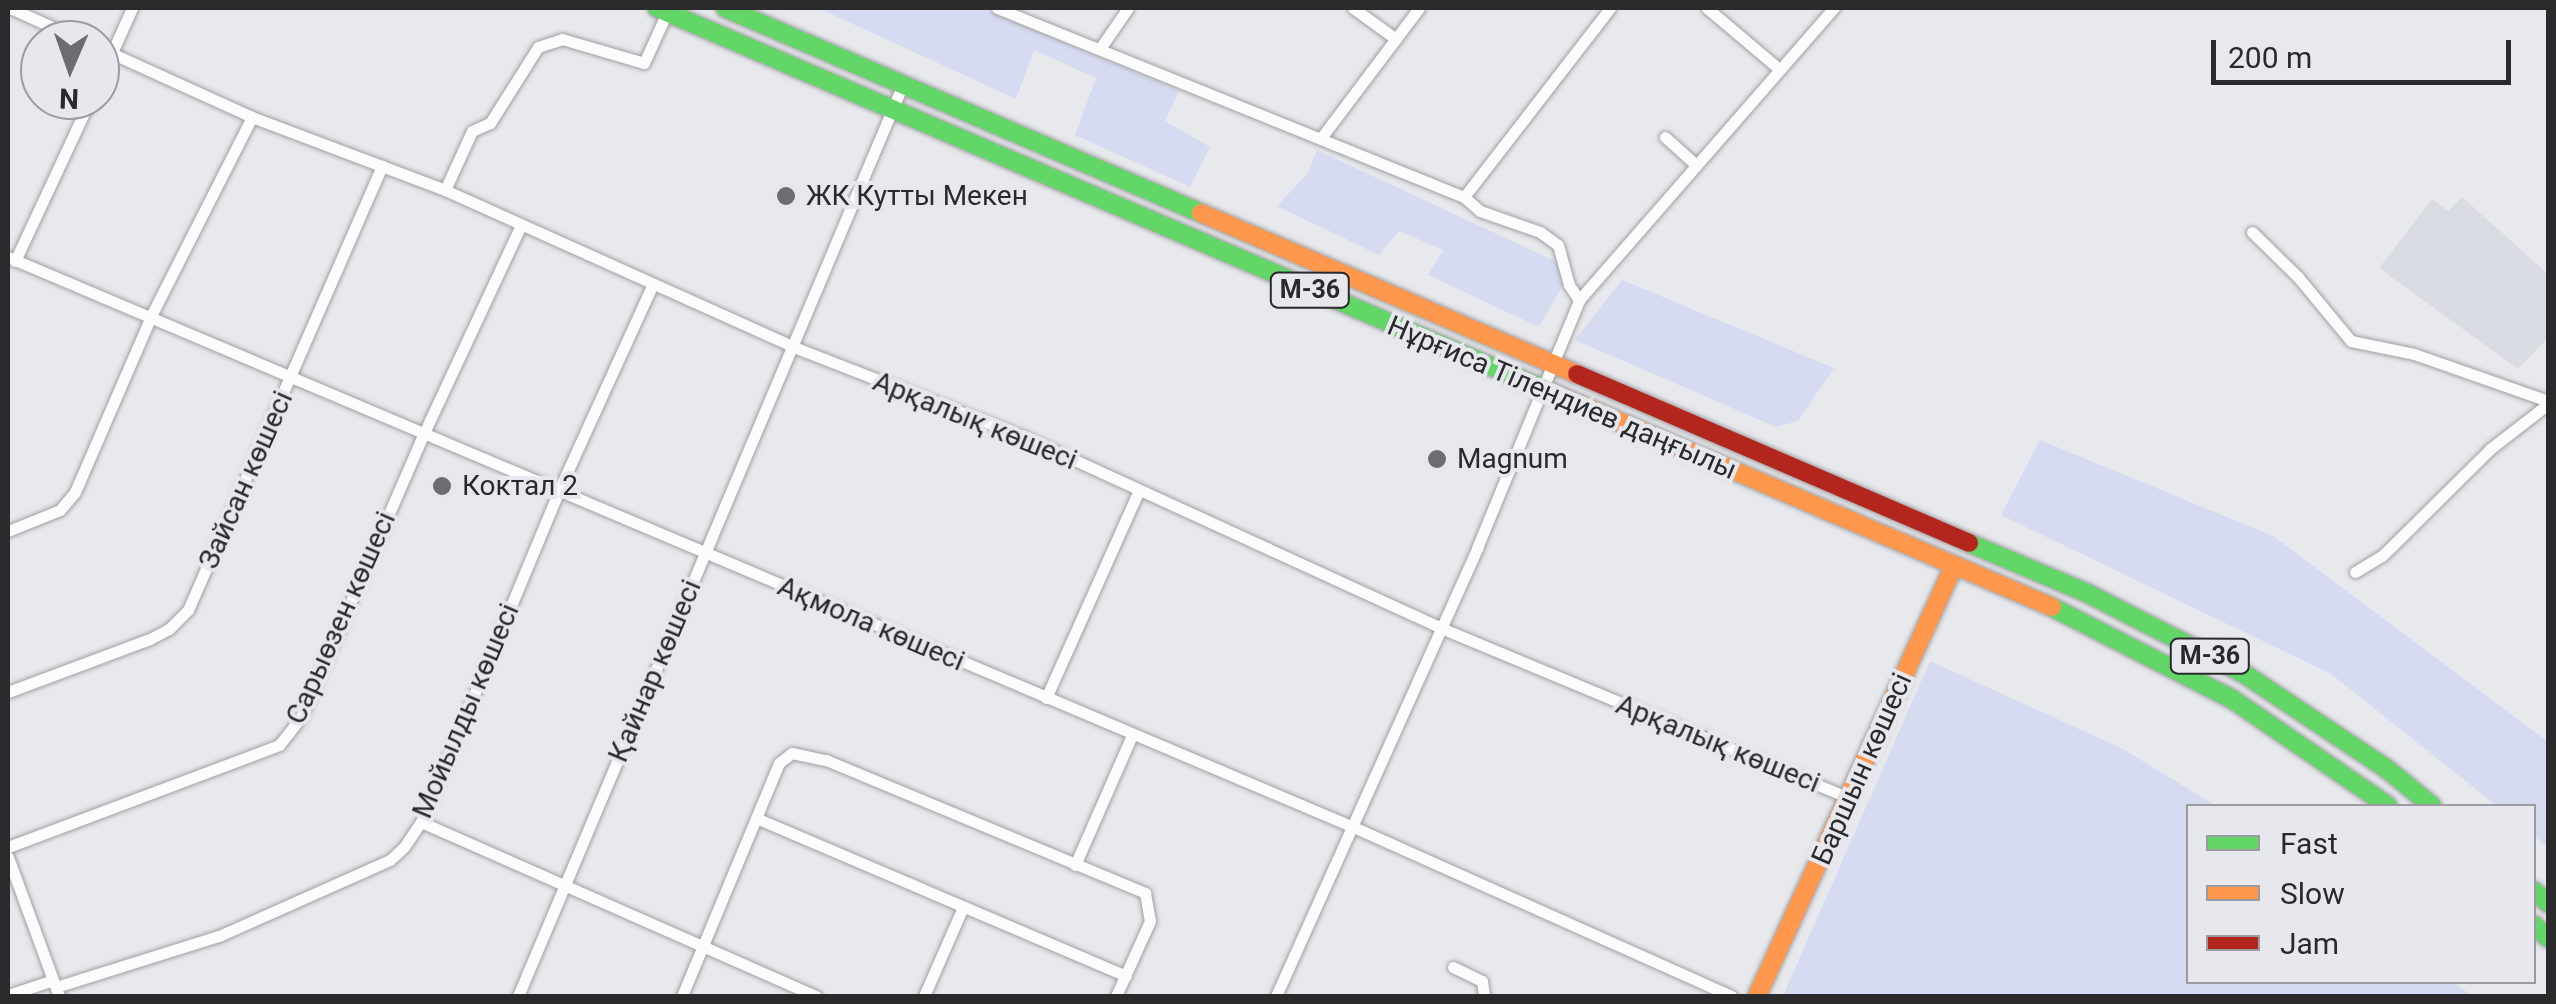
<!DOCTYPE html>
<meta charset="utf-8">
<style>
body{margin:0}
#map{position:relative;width:2556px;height:1004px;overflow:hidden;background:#e8e9ed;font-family:Roboto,sans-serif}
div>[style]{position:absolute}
.built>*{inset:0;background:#dadce4}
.green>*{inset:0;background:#d7dbf2}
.roads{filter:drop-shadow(0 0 2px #9fa0a3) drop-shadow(0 0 2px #9fa0a3)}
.street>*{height:11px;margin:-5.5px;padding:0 5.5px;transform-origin:5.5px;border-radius:5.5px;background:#fcfcfc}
.fast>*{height:18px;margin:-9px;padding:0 9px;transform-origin:9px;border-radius:9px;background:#63d668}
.slow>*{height:18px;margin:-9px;padding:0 9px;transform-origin:9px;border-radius:9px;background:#ff974d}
.jam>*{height:18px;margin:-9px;padding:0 9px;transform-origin:9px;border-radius:9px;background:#b3261e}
.dots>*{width:28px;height:28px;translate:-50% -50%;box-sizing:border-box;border:5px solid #e7e8ee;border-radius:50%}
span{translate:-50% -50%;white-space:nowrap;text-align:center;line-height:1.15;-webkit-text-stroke:8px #e7e8ee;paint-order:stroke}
.shield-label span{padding:2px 8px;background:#e7e8ee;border:2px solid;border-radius:8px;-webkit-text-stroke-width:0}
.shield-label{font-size:25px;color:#2a2a2d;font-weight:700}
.poi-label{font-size:28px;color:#2a2a2d}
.left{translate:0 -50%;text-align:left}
.street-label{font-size:28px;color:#2a2a2d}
.frame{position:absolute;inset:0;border:10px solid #2a2a2d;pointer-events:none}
.legend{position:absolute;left:2186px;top:804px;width:350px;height:180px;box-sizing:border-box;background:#e7e8ee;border:2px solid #9b9ca1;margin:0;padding:12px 18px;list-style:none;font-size:30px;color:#2a2a2d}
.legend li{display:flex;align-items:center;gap:20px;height:50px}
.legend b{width:50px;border:2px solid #9b9ca1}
.north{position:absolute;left:20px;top:20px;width:100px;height:100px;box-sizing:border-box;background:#e7e8ee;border:2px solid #9b9ca1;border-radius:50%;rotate:182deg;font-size:28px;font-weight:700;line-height:40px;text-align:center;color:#2a2a2d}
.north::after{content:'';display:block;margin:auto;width:35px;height:45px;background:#6c6d70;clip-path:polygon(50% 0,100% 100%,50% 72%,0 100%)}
.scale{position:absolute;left:2211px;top:40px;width:300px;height:45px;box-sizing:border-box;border:5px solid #2a2a2d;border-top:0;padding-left:12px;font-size:30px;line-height:35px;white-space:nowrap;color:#2a2a2d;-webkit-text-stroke:8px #e7e8ee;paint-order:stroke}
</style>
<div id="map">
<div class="built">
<div style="clip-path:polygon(2462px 197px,2548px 274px,2548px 338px,2518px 369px,2379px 268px,2432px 199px,2448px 211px)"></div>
</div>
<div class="green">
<div style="clip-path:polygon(818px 8px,981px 8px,1179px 91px,1165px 121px,1210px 147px,1190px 187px,1075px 135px,1096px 78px,1034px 50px,1016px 99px)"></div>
<div style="clip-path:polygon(1317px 150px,1572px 269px,1539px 327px,1428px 275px,1443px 250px,1399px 231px,1379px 255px,1277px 206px,1307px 174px)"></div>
<div style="clip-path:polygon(1622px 280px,1834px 368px,1798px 421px,1776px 427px,1575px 340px)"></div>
<div style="clip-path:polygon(2040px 440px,2273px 536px,2548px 742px,2548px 848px,2534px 836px,2534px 806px,2497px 806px,2331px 674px,2001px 515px)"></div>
<div style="clip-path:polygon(1930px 661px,2123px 749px,2216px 806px,2188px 806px,2188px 982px,2453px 982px,2472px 996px,1783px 996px)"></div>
</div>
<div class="roads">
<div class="street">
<div style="left:10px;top:8px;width:78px;rotate:24.3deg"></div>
<div style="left:997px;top:8px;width:504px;rotate:22.03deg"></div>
<div style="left:1464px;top:197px;width:21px;rotate:41deg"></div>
<div style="left:1480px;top:211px;width:64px;rotate:19.3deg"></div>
<div style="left:1540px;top:232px;width:22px;rotate:36deg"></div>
<div style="left:1558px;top:245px;width:41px;rotate:74.6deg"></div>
<div style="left:1569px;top:285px;width:18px;rotate:56deg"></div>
<div style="left:1353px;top:8px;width:53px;rotate:35.8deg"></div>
<div style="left:1707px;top:8px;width:93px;rotate:40.2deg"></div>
<div style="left:1101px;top:47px;width:47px;rotate:-55.3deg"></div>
<div style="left:100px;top:48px;width:167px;rotate:24.4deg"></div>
<div style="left:252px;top:117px;width:206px;rotate:20.7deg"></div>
<div style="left:445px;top:190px;width:383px;rotate:24.2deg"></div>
<div style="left:794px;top:347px;width:243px;rotate:21.3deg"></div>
<div style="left:1020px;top:435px;width:463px;rotate:24.6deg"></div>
<div style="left:1441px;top:628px;width:442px;rotate:22.6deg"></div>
<div style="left:100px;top:79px;width:78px;rotate:-65.7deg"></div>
<div style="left:1665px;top:137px;width:40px;rotate:42deg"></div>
<div style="left:1321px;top:138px;width:163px;rotate:-53deg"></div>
<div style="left:445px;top:190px;width:65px;rotate:-65.4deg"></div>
<div style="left:472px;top:131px;width:20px;rotate:-24deg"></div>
<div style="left:490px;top:123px;width:90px;rotate:-57.7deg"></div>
<div style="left:538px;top:47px;width:25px;rotate:-18deg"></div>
<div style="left:562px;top:39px;width:85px;rotate:16.3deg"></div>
<div style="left:644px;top:63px;width:58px;rotate:-65.6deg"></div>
<div style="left:1464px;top:197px;width:239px;rotate:-52.3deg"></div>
<div style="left:2252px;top:232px;width:64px;rotate:44.4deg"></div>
<div style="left:2298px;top:277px;width:83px;rotate:50.4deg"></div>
<div style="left:2351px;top:341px;width:64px;rotate:11.7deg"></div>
<div style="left:2414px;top:354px;width:142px;rotate:19.3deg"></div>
<div style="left:8px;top:257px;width:1456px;rotate:22.96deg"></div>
<div style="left:1349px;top:825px;width:419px;rotate:24.1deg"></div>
<div style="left:15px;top:261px;width:178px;rotate:-65deg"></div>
<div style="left:8px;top:531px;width:56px;rotate:-22deg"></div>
<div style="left:60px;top:510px;width:23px;rotate:-50deg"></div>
<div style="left:75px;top:492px;width:192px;rotate:-66.6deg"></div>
<div style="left:151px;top:316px;width:223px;rotate:-63.1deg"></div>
<div style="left:2355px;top:572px;width:31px;rotate:-31deg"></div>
<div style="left:2382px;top:556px;width:152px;rotate:-44.7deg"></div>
<div style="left:2490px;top:449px;width:73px;rotate:-37.8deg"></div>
<div style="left:8px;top:692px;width:152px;rotate:-20.5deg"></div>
<div style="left:150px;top:639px;width:21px;rotate:-28deg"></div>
<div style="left:169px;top:629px;width:27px;rotate:-45deg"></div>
<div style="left:188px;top:610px;width:485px;rotate:-66.4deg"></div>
<div style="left:1046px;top:698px;width:226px;rotate:-65.9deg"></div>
<div style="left:756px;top:818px;width:402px;rotate:23.1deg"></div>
<div style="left:421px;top:822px;width:432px;rotate:23.8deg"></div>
<div style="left:8px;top:847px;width:290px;rotate:-20.6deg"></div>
<div style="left:279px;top:745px;width:14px;rotate:-51deg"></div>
<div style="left:288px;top:734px;width:21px;rotate:-53deg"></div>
<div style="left:301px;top:717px;width:309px;rotate:-66.6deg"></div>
<div style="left:424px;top:433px;width:230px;rotate:-65deg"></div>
<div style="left:8px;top:857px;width:148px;rotate:69.9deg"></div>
<div style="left:1075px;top:865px;width:142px;rotate:-66.3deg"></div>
<div style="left:1453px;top:967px;width:32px;rotate:26deg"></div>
<div style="left:1482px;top:981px;width:15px;rotate:82deg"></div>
<div style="left:56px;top:987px;width:171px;rotate:-17.4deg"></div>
<div style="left:219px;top:936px;width:187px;rotate:-24deg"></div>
<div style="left:390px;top:860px;width:19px;rotate:-43deg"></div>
<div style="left:404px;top:847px;width:30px;rotate:-56deg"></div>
<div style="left:421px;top:822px;width:360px;rotate:-67.4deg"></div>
<div style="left:559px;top:490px;width:226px;rotate:-65.5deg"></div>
<div style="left:8px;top:995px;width:47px;rotate:-18.4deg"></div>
<div style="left:518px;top:996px;width:990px;rotate:-67.11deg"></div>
<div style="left:682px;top:996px;width:252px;rotate:-67.4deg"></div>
<div style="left:779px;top:763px;width:16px;rotate:-38deg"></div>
<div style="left:792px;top:753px;width:35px;rotate:12deg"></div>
<div style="left:826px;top:760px;width:346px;rotate:22.6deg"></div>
<div style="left:1145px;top:893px;width:28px;rotate:80deg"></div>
<div style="left:1150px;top:921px;width:82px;rotate:114.4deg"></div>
<div style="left:924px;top:996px;width:97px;rotate:-66.3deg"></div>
<div style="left:1276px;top:996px;width:491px;rotate:-65.8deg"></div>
<div style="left:1477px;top:548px;width:268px;rotate:-67.6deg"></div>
<div style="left:1579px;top:300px;width:388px;rotate:-48.9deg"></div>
</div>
<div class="fast">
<div style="left:657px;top:8px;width:975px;rotate:23.25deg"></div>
<div style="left:725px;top:8px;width:518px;rotate:23.3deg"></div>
<div style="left:1969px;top:543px;width:130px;rotate:23deg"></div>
<div style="left:2089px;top:594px;width:173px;rotate:27.2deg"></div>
<div style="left:2243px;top:673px;width:173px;rotate:33.7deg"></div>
<div style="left:2387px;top:769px;width:58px;rotate:39.4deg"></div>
<div style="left:2052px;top:607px;width:202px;rotate:27.1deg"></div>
<div style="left:2232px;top:699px;width:189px;rotate:34.4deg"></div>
<div style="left:2534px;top:891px;width:18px;rotate:41deg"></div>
<div style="left:2534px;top:925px;width:19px;rotate:43deg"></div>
</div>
<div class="slow">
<div style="left:1201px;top:213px;width:409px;rotate:23.2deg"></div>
<div style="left:1553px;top:393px;width:543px;rotate:23.21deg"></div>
<div style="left:1757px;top:996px;width:474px;rotate:-65.4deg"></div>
</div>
<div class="jam">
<div style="left:1577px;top:374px;width:427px;rotate:23.3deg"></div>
</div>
</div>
<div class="dots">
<div style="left:786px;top:196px;background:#6c6d70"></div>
<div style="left:1437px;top:459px;background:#6c6d70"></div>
<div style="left:442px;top:486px;background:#6c6d70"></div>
</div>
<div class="shield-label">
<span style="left:1310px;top:290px">M-36</span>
<span style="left:2210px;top:656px">M-36</span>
</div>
<div class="poi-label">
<span class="left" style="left:806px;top:196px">ЖК Кутты Мекен</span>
<span class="left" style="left:1457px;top:459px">Magnum</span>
<span class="left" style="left:462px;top:486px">Коктал 2</span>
</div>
<div class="street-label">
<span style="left:1562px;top:398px;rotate:23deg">Нұрғиса Тілендиев даңғылы</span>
<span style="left:975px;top:421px;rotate:22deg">Арқалық көшесі</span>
<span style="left:246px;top:480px;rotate:-66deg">Зайсан көшесі</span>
<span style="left:341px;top:618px;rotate:-66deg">Сарыөзен көшесі</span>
<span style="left:871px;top:624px;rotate:23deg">Ақмола көшесі</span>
<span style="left:655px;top:671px;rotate:-67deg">Қайнар көшесі</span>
<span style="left:466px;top:711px;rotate:-67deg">Мойылды көшесі</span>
<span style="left:1718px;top:744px;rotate:22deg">Арқалық көшесі</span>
<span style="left:1862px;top:769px;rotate:-66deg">Баршын көшесі</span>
</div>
<div class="frame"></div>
<ul class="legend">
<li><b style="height:12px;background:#63d668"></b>Fast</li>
<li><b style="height:12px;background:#ff974d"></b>Slow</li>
<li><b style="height:12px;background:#b3261e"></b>Jam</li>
</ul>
<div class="north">N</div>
<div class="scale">200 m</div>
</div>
